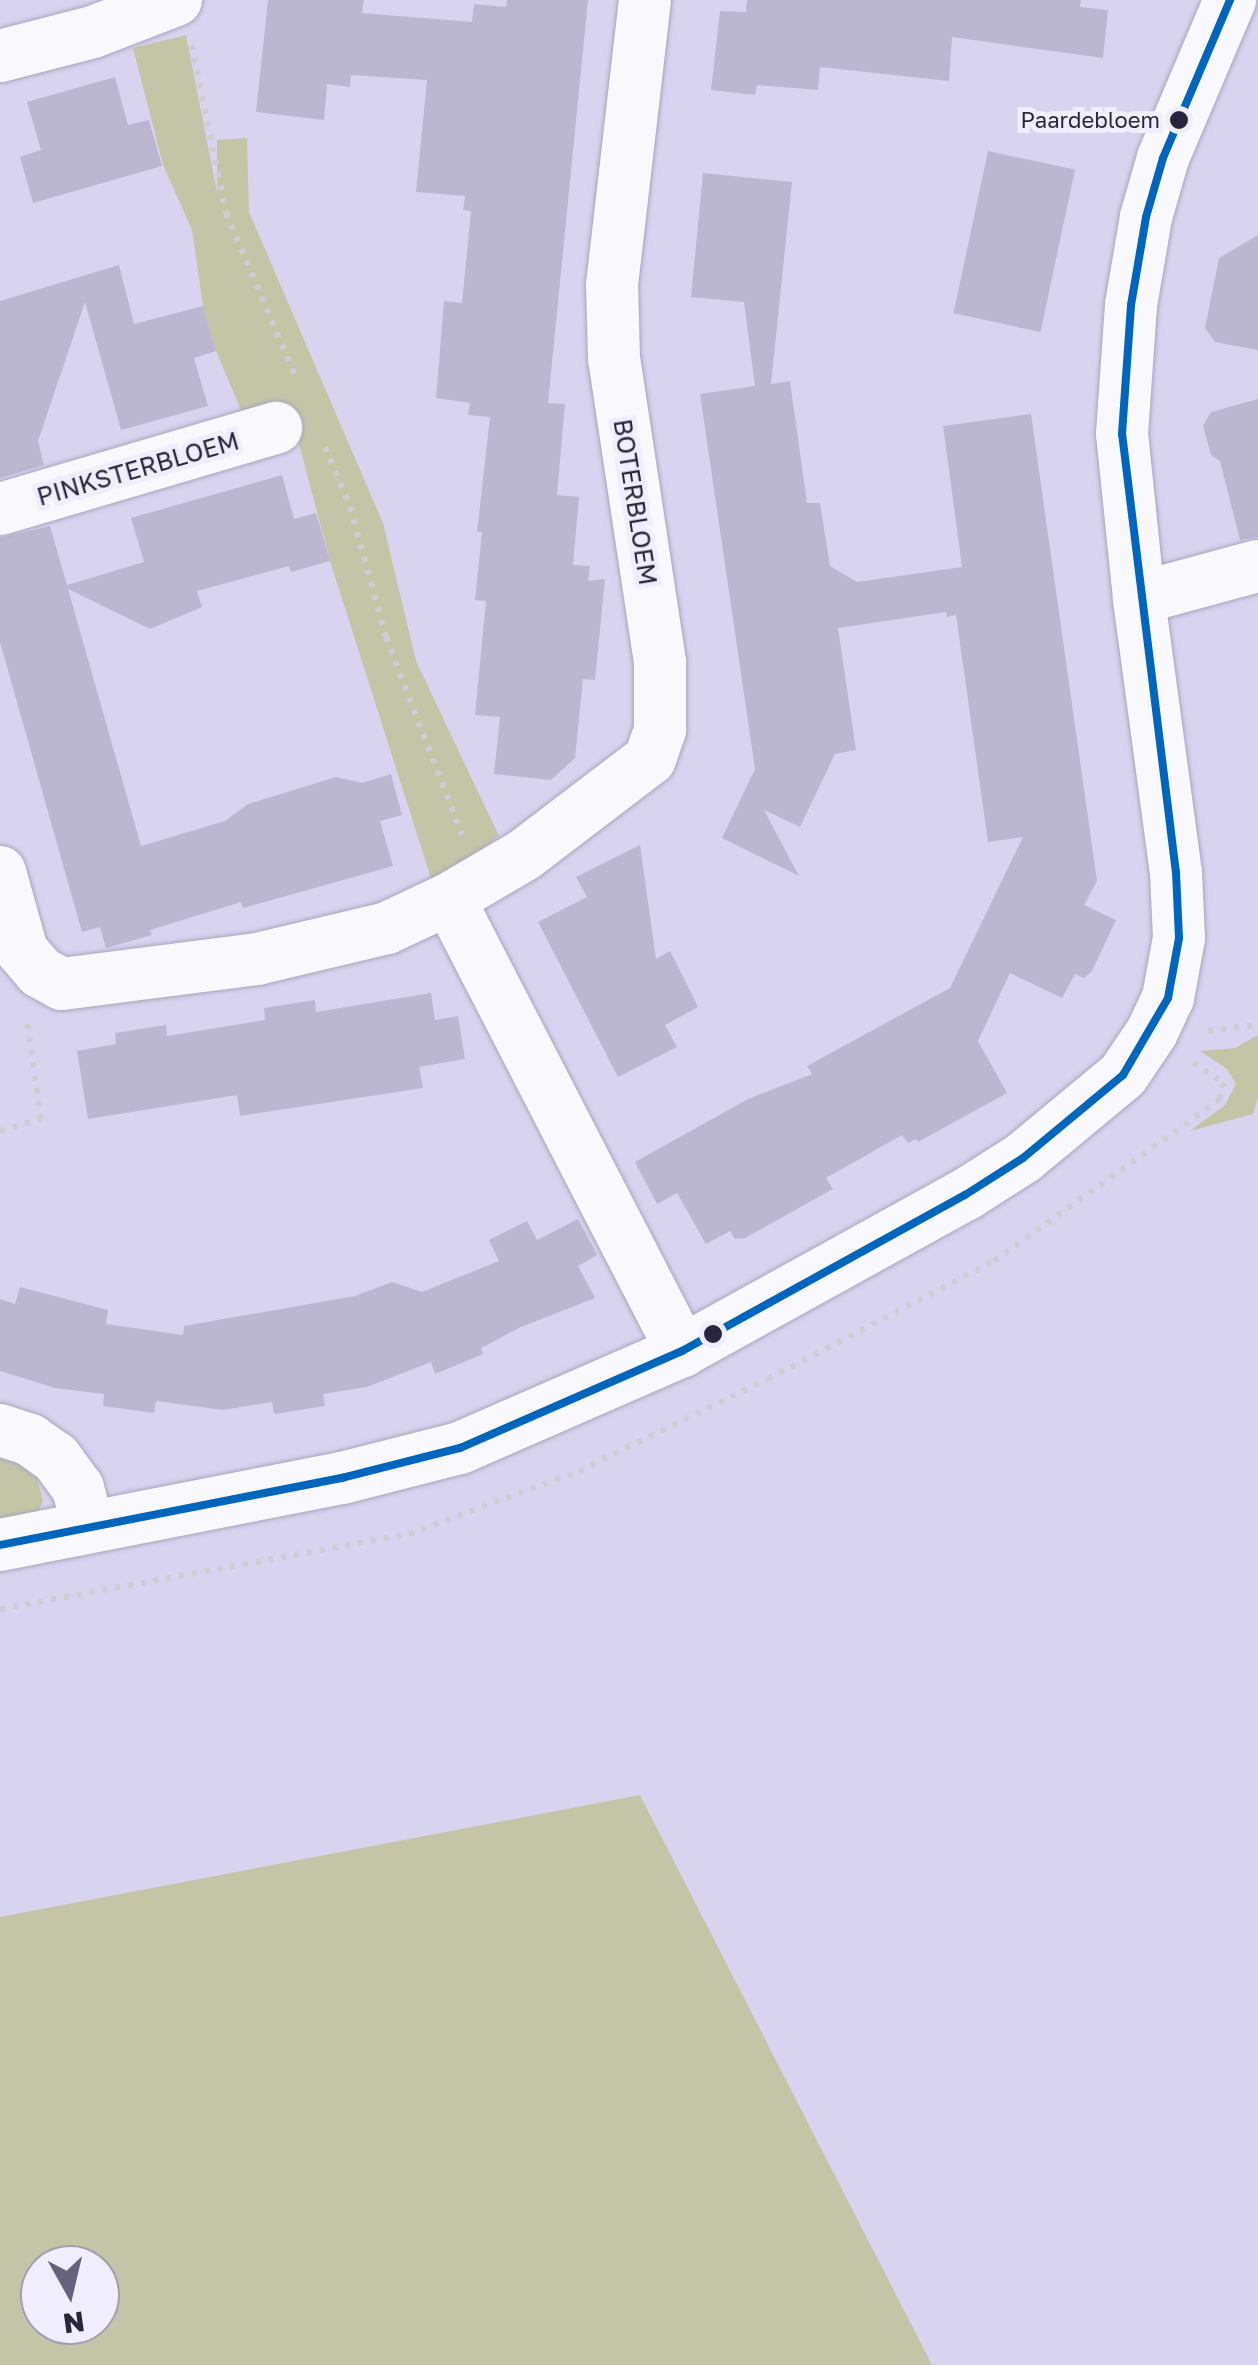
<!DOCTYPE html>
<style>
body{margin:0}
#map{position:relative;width:1258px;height:2365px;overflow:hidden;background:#d8d4f0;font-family:"Golos Text",sans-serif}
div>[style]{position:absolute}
.green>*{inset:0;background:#c4c5a7}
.building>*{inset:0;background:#bbb7d1;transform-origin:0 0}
.path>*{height:6px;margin-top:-3px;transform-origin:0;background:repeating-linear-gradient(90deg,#ceccd5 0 5px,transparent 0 13px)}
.roads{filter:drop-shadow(0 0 2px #a9a5bd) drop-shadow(0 0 2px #a9a5bd)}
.minor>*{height:52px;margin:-26px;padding:0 26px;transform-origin:26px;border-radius:26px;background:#f9f9fd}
.bus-1>*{height:8px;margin:-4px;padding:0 4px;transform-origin:4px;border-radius:4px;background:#0065bd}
.dots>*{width:28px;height:28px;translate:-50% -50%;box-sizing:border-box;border:5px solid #f0eefc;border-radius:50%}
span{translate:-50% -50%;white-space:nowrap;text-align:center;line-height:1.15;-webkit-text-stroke:10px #f0eefc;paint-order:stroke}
.bus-label{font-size:22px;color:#2a253e}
.right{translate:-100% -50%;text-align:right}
.street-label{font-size:25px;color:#2a253e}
.north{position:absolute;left:20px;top:2245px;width:100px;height:100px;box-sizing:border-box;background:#f0eefc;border:2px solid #a19eb0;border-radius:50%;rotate:172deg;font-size:28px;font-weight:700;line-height:40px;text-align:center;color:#2a253e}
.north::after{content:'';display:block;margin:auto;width:35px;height:45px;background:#67627c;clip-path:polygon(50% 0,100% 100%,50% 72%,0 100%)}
</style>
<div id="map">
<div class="green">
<div style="clip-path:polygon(186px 35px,217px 192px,217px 140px,247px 138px,249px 212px,383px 523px,416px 661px,499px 836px,453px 870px,437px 897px,330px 561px,298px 440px,246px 422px,216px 351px,203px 306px,192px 230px,163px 165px,133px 48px)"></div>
<div style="clip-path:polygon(1258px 1035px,1258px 1097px,1253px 1114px,1190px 1131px,1225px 1105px,1236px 1084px,1227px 1069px,1200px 1051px,1235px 1048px)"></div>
<div style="clip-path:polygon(0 1449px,34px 1468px,43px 1500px,39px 1511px,0 1527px)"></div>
<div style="clip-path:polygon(evenodd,640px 1795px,932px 2365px,0 2365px,0 1917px,640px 1795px,40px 2265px,100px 2265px,100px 2325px,40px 2325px,40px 2265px)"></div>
</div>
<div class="building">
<div style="clip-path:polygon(268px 0,364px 0,362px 13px,472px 22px,474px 4px,506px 7px,507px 0,588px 0,548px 403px,565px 404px,557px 495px,579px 497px,573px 565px,590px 566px,588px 581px,605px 579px,595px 680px,583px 679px,575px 758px,551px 780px,494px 774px,500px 717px,475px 715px,486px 601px,475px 600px,482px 532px,477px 532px,490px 417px,468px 415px,470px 403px,436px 398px,444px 301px,462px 303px,471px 211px,463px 210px,465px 196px,416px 192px,427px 80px,351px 75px,350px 87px,327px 84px,324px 120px,256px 112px)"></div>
<div style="clip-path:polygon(747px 0,1081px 0,1080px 7px,1108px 10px,1103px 58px,952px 37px,949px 81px,820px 67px,818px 90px,757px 85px,755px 95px,711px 90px,720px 11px,746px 12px)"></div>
<div style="clip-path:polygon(115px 77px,128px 125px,149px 120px,162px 166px,33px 203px,20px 157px,41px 150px,27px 102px)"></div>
<div style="left:988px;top:151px;width:89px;height:166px;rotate:12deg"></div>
<div style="clip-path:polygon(703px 173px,792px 182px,771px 384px,790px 381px,807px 503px,820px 503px,830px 566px,857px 582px,962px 567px,943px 426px,1031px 414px,1097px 881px,1084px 905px,1116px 920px,1092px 971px,1084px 978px,1075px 974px,1062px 998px,1010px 973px,978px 1041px,1007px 1093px,918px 1142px,916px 1139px,908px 1143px,902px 1135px,826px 1178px,833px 1189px,745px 1238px,735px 1239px,730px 1231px,706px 1244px,677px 1193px,657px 1204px,635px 1162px,748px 1099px,812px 1074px,807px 1066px,950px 988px,1023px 837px,988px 842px,956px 615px,947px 617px,946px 612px,838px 628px,856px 750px,835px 754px,800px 827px,764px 810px,799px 876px,722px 838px,755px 769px,700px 394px,755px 386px,744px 302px,691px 297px)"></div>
<div style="clip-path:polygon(1258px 235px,1258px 350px,1215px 342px,1205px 328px,1219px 258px)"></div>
<div style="clip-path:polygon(119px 265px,134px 324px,203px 306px,216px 351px,194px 358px,208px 406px,121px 430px,85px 302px,38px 441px,44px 465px,0 478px,0 301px)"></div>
<div style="clip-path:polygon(1258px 399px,1258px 537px,1240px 540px,1220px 461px,1211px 455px,1203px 426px,1211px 412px)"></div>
<div style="clip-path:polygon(282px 475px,294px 519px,316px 513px,330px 561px,291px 572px,289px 566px,197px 591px,202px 607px,150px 629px,68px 589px,141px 846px,225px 821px,248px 804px,336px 777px,362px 783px,391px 774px,402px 815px,380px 821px,393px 866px,243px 908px,241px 902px,150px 930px,152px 935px,106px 948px,100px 927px,82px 932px,0 642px,0 538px,50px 526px,67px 585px,144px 562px,131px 518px)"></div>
<div style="clip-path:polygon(640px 845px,656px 959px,670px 951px,698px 1007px,665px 1025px,677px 1047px,618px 1077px,538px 922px,587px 897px,576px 877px)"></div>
<div style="clip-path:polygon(431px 993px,435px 1020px,458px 1016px,465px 1059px,419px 1067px,423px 1088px,240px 1116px,237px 1095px,88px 1119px,77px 1051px,116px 1044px,115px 1033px,166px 1025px,167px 1036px,265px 1020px,264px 1008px,315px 1000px,316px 1012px)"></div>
<div style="clip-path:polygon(578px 1219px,597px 1255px,578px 1266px,595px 1298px,521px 1327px,481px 1348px,483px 1354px,435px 1374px,431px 1362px,367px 1387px,323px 1394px,325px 1406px,274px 1414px,272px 1402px,223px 1410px,156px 1401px,154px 1413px,103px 1406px,104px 1394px,55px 1388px,0 1371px,0 1299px,15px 1304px,20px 1287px,108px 1310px,106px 1324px,183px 1335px,184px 1326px,355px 1296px,392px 1282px,422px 1292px,499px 1261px,489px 1240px,527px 1221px,537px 1240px)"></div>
</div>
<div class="path">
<div style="left:192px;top:45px;width:171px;rotate:78.6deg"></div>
<div style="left:226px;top:213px;width:181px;rotate:67deg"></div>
<div style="left:325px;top:447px;width:65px;rotate:67.4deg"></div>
<div style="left:350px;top:507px;width:135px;rotate:74.5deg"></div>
<div style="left:386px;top:637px;width:212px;rotate:69deg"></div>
<div style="left:1208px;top:1031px;width:50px;rotate:-6.8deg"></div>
<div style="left:0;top:1131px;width:43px;rotate:-16.3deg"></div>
<div style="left:41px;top:1119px;width:99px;rotate:-98.1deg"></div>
<div style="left:0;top:1609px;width:416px;rotate:-10.4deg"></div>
<div style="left:409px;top:1534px;width:181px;rotate:-20.3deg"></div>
<div style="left:579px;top:1471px;width:210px;rotate:-26deg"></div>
<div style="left:768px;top:1379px;width:255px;rotate:-27.6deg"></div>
<div style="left:994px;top:1261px;width:278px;rotate:-35.6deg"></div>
<div style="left:1220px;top:1099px;width:13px;rotate:-72deg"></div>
<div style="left:1224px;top:1087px;width:9px;rotate:-126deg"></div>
<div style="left:1219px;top:1080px;width:34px;rotate:-146deg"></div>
</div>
<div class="roads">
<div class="minor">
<div style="left:0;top:56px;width:96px;rotate:-14.5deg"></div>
<div style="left:93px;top:32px;width:89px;rotate:-21.1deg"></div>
<div style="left:0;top:509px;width:288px;rotate:-16.4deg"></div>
<div style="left:1139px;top:598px;width:123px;rotate:-15.1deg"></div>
<div style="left:0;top:872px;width:82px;rotate:74.4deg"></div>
<div style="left:22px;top:951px;width:28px;rotate:49deg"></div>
<div style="left:40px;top:972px;width:25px;rotate:29deg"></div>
<div style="left:62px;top:984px;width:197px;rotate:-7.3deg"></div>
<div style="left:257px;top:959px;width:134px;rotate:-13.4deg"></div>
<div style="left:387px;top:928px;width:68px;rotate:-25.1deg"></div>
<div style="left:449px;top:899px;width:509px;rotate:62.73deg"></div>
<div style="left:449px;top:899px;width:87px;rotate:-30.4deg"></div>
<div style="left:524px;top:855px;width:158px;rotate:-37.3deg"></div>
<div style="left:650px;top:759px;width:31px;rotate:-71deg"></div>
<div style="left:660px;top:730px;width:68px;rotate:-90deg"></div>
<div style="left:660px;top:662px;width:306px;rotate:-98.6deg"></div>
<div style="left:614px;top:359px;width:74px;rotate:-91.5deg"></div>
<div style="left:612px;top:285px;width:287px;rotate:-83.4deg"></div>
<div style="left:0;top:1430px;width:32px;rotate:18deg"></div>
<div style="left:30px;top:1440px;width:32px;rotate:35deg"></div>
<div style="left:56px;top:1458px;width:37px;rotate:54deg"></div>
<div style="left:78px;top:1488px;width:40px;rotate:75.6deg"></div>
<div style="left:0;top:1545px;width:349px;rotate:-11.1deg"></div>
<div style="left:342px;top:1478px;width:122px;rotate:-14.3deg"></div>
<div style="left:460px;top:1448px;width:242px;rotate:-23.6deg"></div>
<div style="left:682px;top:1351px;width:323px;rotate:-28.9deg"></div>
<div style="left:965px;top:1195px;width:69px;rotate:-32.5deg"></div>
<div style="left:1023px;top:1158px;width:130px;rotate:-39.7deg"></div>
<div style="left:1123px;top:1075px;width:52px;rotate:-56deg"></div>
<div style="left:1152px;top:1032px;width:38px;rotate:-65deg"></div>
<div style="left:1168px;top:998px;width:61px;rotate:-79.6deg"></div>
<div style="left:1179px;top:938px;width:65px;rotate:-92.6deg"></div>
<div style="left:1176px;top:873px;width:277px;rotate:-97.7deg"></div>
<div style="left:1139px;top:598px;width:165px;rotate:-95.9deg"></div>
<div style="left:1122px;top:434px;width:129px;rotate:-86deg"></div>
<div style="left:1131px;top:305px;width:89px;rotate:-80.3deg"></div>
<div style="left:1146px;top:217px;width:61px;rotate:-73.9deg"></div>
<div style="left:1163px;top:158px;width:172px;rotate:-67deg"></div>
</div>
</div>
<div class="bus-1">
<div style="left:0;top:1545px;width:349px;rotate:-11.1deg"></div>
<div style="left:342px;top:1478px;width:122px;rotate:-14.3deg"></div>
<div style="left:460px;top:1448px;width:242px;rotate:-23.6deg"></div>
<div style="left:682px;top:1351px;width:323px;rotate:-28.9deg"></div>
<div style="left:965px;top:1195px;width:69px;rotate:-32.5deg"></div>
<div style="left:1023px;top:1158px;width:130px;rotate:-39.7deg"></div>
<div style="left:1123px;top:1075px;width:89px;rotate:-59.7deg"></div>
<div style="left:1168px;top:998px;width:61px;rotate:-79.6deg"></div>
<div style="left:1179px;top:938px;width:65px;rotate:-92.6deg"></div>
<div style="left:1176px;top:873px;width:442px;rotate:-97deg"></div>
<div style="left:1122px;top:434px;width:129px;rotate:-86deg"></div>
<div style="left:1131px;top:305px;width:89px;rotate:-80.3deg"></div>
<div style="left:1146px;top:217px;width:61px;rotate:-73.9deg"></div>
<div style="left:1163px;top:158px;width:172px;rotate:-67deg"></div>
</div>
<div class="dots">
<div style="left:1179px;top:120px;background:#2a253e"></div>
<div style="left:713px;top:1334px;background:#2a253e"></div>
</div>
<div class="bus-label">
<span class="right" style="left:1160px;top:120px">Paardebloem</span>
</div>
<div class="street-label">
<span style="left:138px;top:469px;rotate:-16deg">PINKSTERBLOEM</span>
<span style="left:635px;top:502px;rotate:81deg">BOTERBLOEM</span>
</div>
<div class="north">N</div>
</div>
